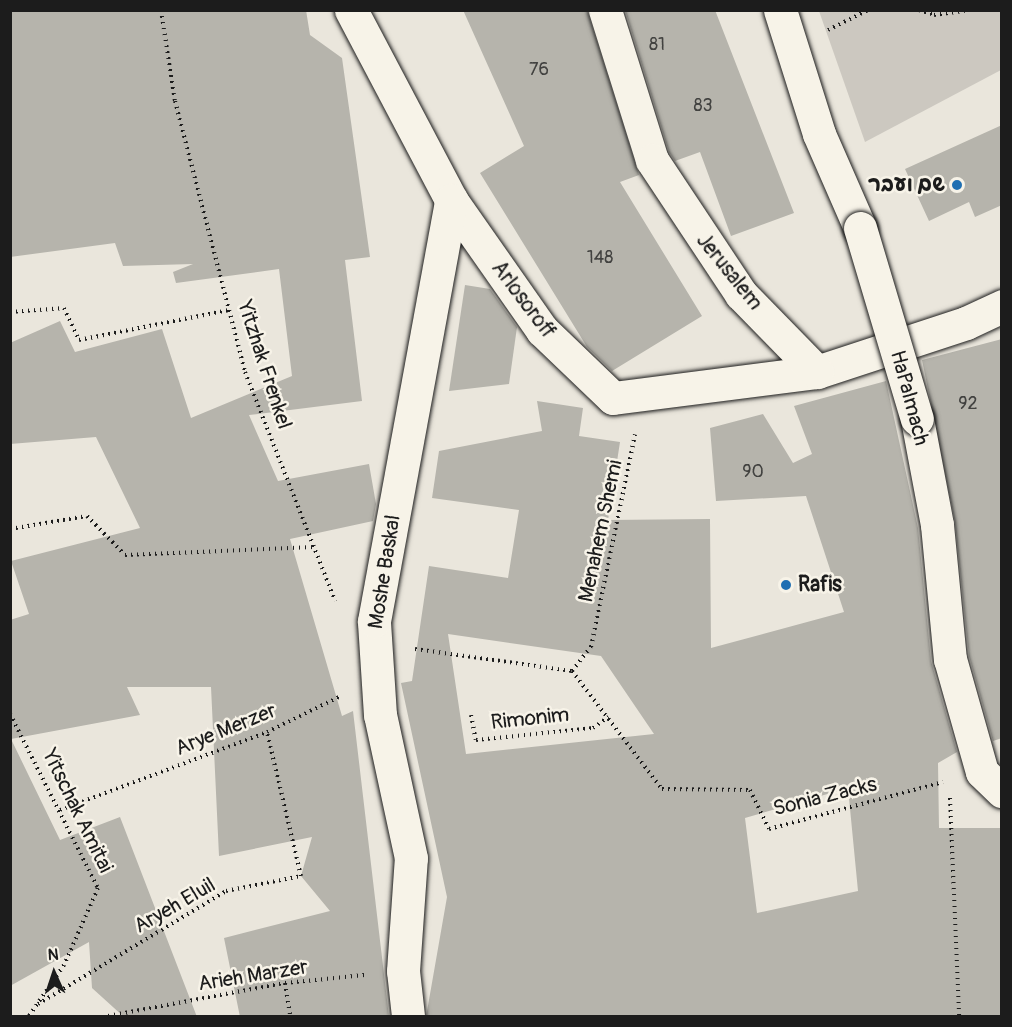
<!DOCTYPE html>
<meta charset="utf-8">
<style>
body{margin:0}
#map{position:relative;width:1012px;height:1027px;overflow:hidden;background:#eae6dc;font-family:Pangolin,"Playpen Sans Hebrew",sans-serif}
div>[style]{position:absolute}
.green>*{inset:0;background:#ccc8c0}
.building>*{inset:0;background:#b6b4ac}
.path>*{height:4px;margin-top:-2px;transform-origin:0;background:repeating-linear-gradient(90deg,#1c1c1c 0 1.5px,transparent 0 6px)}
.roads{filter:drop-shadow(0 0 2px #1c1c1c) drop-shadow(0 0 2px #1c1c1c)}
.street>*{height:33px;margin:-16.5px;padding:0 16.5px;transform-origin:16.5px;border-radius:16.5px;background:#f7f3e8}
.bridges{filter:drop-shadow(0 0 2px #1c1c1c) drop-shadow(0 0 2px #1c1c1c)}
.street-bridge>*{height:33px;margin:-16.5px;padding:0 16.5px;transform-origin:16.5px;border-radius:16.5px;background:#f7f3e8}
.dots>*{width:16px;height:16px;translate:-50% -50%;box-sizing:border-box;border:3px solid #f7f3e8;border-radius:50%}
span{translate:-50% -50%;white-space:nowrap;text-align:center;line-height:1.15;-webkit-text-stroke:5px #f7f3e8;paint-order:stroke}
.number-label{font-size:18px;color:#424240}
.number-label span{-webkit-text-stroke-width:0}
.poi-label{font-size:21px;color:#1c1c1c;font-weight:700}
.right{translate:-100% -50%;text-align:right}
.left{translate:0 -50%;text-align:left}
.street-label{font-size:21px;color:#1c1c1c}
.frame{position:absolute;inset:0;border:12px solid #1c1c1c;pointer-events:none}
.north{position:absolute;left:24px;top:943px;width:60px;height:60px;-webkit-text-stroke:4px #f7f3e8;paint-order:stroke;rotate:357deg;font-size:16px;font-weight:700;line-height:24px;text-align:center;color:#1c1c1c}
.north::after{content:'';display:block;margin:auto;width:21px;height:27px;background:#1c1c1c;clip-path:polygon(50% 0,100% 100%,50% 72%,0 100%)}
</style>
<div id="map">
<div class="green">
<div style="clip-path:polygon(819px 11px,1001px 11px,1001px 70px,865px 142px)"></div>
</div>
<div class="building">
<div style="clip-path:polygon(10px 10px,306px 10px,310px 35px,342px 58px,370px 257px,345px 260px,362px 401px,249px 415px,278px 481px,369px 464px,376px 504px,373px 521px,290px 539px,342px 716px,353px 711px,389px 1017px,240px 1017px,224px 938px,330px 911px,301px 876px,312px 837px,219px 856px,211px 687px,127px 687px,140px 715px,11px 739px,60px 840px,120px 817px,197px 1017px,124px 1017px,92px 988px,89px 942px,10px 986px,10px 620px,29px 614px,11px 561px,140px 528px,96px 437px,10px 444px,10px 343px,60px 321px,75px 352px,162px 329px,191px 418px,292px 376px,279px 269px,176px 283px,173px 272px,193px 264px,123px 266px,115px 243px,10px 257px)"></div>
<div style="clip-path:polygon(463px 10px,587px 10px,639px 175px,620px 182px,702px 316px,612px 371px,587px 347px,480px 173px,524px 146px)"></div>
<div style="clip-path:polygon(625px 10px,715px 10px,794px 213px,731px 236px,700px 152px,675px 161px,669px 152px)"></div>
<div style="clip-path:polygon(1002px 125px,1002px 205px,975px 217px,969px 202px,929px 221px,905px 169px)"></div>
<div style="clip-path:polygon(465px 285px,490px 289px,517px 327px,509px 384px,449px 391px)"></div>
<div style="clip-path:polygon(1002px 339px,1002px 738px,993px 741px,969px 656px,955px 522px,922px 360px)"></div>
<div style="clip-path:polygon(evenodd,886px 381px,918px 528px,931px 661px,957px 752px,938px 763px,939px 828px,1002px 828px,1002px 1017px,426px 1017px,447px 897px,401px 683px,412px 681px,429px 566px,508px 578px,519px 510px,432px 498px,439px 451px,542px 431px,537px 401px,583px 408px,579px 436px,620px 442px,608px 520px,710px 519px,711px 648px,844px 612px,806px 496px,716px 501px,710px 428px,763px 414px,793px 463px,812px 454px,794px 406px,886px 381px,448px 634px,601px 656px,654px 734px,466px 754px,448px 634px,886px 381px,848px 788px,858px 891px,757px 913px,745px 818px,848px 788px)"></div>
</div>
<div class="path">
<div style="left:161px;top:10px;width:92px;rotate:81.3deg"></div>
<div style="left:175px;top:101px;width:280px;rotate:75.5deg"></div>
<div style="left:245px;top:372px;width:246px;rotate:68.5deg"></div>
<div style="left:919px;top:10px;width:16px;rotate:18deg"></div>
<div style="left:934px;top:15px;width:36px;rotate:-8deg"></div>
<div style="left:828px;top:30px;width:45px;rotate:-26.6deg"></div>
<div style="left:10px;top:312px;width:54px;rotate:-4.2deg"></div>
<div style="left:64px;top:308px;width:35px;rotate:65deg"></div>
<div style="left:79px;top:340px;width:153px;rotate:-11.3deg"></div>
<div style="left:10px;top:529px;width:78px;rotate:-9.6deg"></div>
<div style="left:87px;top:516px;width:54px;rotate:45.7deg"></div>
<div style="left:125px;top:555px;width:189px;rotate:-2.4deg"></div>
<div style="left:415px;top:649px;width:159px;rotate:8deg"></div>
<div style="left:572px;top:671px;width:148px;rotate:52.7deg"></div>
<div style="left:662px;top:789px;width:88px;rotate:0.7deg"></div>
<div style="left:750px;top:790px;width:43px;rotate:64deg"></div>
<div style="left:769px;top:829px;width:180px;rotate:-15.1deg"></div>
<div style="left:572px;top:671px;width:31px;rotate:-52deg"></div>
<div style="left:591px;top:647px;width:217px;rotate:-78.3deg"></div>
<div style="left:10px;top:714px;width:195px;rotate:63.2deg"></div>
<div style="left:98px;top:888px;width:84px;rotate:113.8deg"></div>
<div style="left:64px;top:965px;width:62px;rotate:124.5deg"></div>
<div style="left:471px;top:715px;width:25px;rotate:79deg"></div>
<div style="left:476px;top:740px;width:118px;rotate:-5.9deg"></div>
<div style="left:593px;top:728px;width:19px;rotate:-36deg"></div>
<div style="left:950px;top:798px;width:218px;rotate:87.6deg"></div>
<div style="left:60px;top:810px;width:221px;rotate:-20.6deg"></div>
<div style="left:267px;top:732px;width:80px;rotate:-25.9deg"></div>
<div style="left:285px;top:983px;width:33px;rotate:81deg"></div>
<div style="left:38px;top:1004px;width:219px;rotate:-31deg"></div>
<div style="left:226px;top:891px;width:76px;rotate:-11.3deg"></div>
<div style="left:301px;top:876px;width:148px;rotate:-103.3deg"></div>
<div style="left:108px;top:1016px;width:180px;rotate:-10.6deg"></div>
<div style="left:285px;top:983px;width:80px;rotate:-5.7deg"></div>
</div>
<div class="roads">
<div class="street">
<div style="left:351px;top:10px;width:215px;rotate:62.2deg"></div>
<div style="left:451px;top:200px;width:159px;rotate:55deg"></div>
<div style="left:542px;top:330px;width:98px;rotate:43.8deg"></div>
<div style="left:613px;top:398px;width:206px;rotate:-7.3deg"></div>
<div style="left:817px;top:372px;width:157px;rotate:-18.2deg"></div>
<div style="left:966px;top:323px;width:40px;rotate:-25deg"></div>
<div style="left:605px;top:10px;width:157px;rotate:72.6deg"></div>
<div style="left:652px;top:160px;width:161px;rotate:56.4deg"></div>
<div style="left:741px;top:294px;width:109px;rotate:45.7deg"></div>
<div style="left:780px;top:10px;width:130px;rotate:72.5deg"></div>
<div style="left:819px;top:134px;width:103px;rotate:66.4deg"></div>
<div style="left:917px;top:419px;width:108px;rotate:79.3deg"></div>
<div style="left:937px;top:525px;width:135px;rotate:84.5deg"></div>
<div style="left:950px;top:659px;width:117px;rotate:74.2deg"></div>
<div style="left:982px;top:772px;width:28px;rotate:44deg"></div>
<div style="left:408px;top:1016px;width:45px;rotate:-96.3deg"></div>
<div style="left:403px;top:971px;width:113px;rotate:-86deg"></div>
<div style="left:411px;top:858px;width:146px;rotate:-102.2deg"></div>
<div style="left:380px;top:715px;width:94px;rotate:-93.7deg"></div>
<div style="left:374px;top:621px;width:428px;rotate:-79.6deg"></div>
</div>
</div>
<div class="bridges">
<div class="street-bridge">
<div style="left:860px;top:228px;width:199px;rotate:73.4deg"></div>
</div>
</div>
<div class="dots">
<div style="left:957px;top:185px;background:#1f6fb2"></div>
<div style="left:786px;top:585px;background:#1f6fb2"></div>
</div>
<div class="number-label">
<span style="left:657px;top:45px">81</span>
<span style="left:539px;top:70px">76</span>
<span style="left:703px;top:106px">83</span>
<span style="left:600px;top:258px">148</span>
<span style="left:968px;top:404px">92</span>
<span style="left:753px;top:472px">90</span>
</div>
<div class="poi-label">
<span class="right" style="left:945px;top:185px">שם ועבר</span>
<span class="left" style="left:798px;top:585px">Rafis</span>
</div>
<div class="street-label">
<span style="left:729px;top:272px;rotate:51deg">Jerusalem</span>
<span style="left:523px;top:300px;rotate:53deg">Arlosoroff</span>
<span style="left:264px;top:365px;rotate:72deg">Yitzhak Frenkel</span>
<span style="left:909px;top:398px;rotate:75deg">HaPalmach</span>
<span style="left:601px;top:531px;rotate:-78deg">Menahem Shemi</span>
<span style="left:385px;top:572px;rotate:-81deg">Moshe Baskal</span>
<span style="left:530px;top:719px;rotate:-6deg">Rimonim</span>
<span style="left:226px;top:730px;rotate:-22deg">Arye Merzer</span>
<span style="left:825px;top:797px;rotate:-14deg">Sonia Zacks</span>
<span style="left:77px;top:811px;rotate:64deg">Yitschak Amitai</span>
<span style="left:175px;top:906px;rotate:-30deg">Aryeh Eluil</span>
<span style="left:253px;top:976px;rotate:-9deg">Arieh Marzer</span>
</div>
<div class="frame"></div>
<div class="north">N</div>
</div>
